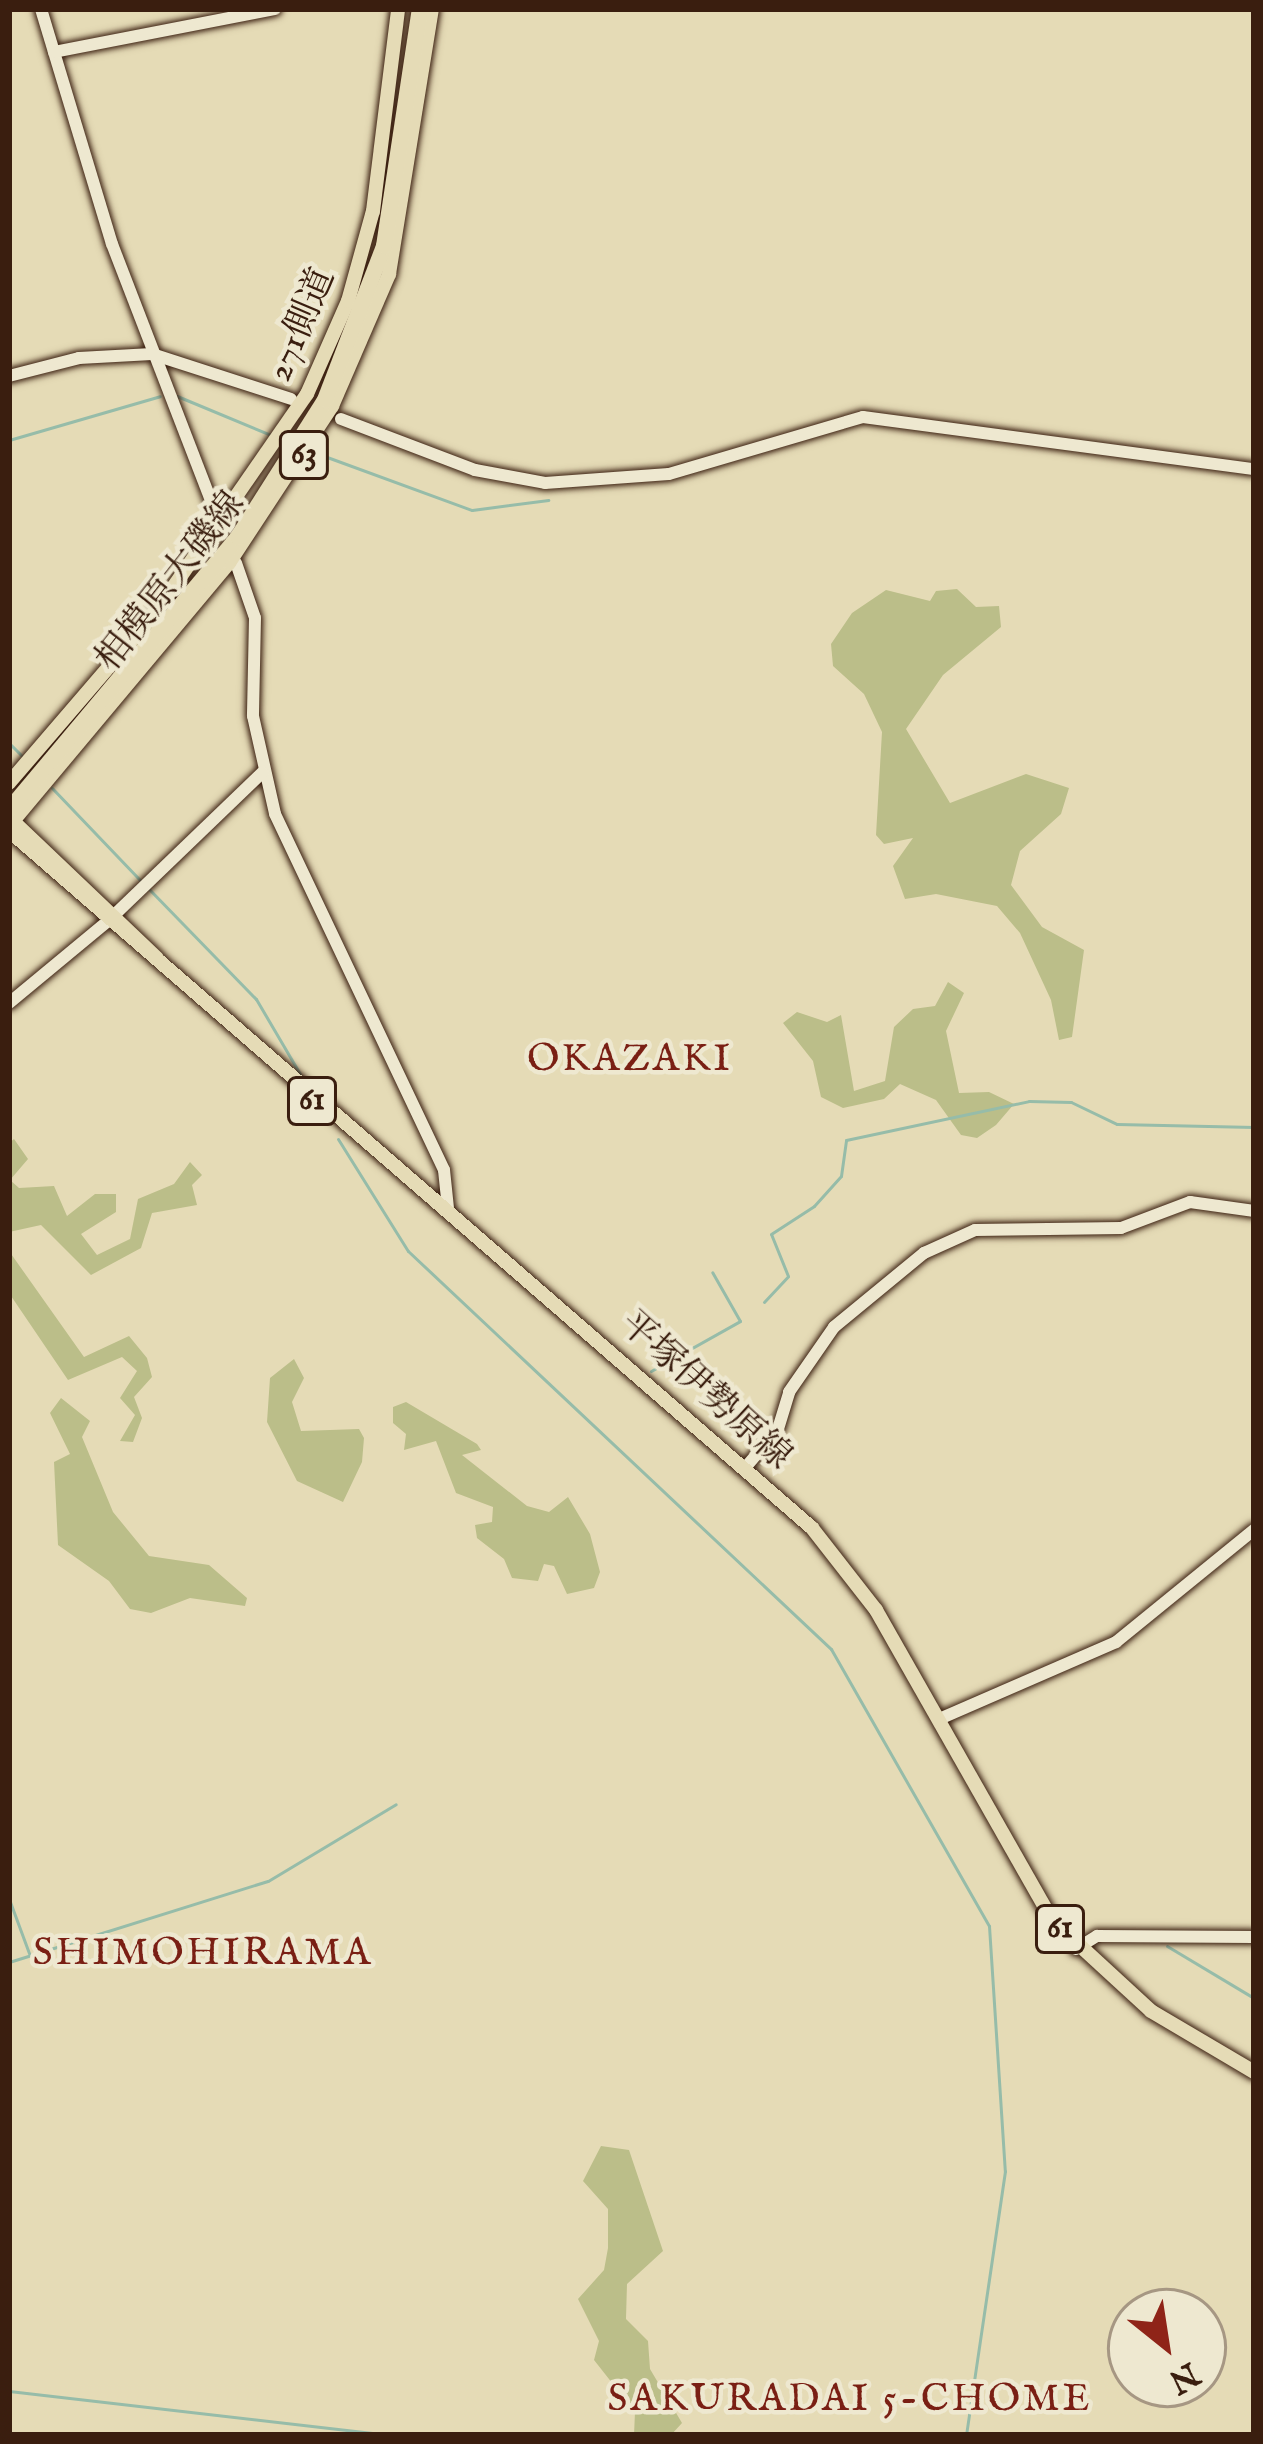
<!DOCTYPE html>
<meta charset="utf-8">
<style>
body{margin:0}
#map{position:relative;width:1263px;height:2444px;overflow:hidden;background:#e5dbb6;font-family:"IM FELL English","Noto Serif JP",serif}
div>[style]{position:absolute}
.green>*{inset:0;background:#bbbe89}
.stream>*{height:3px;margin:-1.5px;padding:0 1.5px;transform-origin:1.5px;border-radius:1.5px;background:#96bca9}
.roads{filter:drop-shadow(0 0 3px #3a1e0f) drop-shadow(0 0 3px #3a1e0f)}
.secondary>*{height:12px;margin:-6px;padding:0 6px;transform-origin:6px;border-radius:6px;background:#eee8d0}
.primary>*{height:14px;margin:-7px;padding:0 7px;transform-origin:7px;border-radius:7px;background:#e5dbb6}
.highway>*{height:16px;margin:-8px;padding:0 8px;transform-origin:8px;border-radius:8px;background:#e5dbb6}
span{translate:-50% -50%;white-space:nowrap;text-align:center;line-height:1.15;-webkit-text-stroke:9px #eee8d0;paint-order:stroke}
.shield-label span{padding:3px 9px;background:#eee8d0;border:3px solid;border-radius:9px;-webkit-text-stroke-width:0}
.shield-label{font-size:33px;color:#3a1e0f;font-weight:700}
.street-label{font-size:36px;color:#3a1e0f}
.neighbourhood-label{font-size:39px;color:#7a1f14;letter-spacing:3px}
.frame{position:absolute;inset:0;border:12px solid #3a1e0f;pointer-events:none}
.north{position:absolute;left:1107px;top:2288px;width:120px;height:120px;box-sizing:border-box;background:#eee8d0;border:3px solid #a69783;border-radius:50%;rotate:150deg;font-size:33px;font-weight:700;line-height:48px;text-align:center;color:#3a1e0f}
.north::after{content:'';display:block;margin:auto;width:42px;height:54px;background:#8f2418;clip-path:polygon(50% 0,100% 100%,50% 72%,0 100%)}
</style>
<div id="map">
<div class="green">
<div style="clip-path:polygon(957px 589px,976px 607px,999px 606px,1001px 627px,943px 675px,906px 729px,950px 803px,1026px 774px,1069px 788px,1061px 814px,1020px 851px,1011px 885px,1042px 927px,1084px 950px,1072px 1037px,1059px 1040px,1051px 1000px,1020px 933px,997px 906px,936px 894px,905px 899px,893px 866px,913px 838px,884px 844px,876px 835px,882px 732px,864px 694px,833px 666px,831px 644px,852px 613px,886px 590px,930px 601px,936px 591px)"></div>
<div style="clip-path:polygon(948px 982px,964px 993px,946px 1031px,959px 1093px,989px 1092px,1014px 1104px,996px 1125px,977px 1138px,961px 1135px,936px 1100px,900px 1084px,884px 1099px,843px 1108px,821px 1097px,813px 1061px,783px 1023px,797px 1012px,827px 1022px,841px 1015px,854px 1091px,885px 1081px,894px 1027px,913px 1009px,935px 1006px)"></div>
<div style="clip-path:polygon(14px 1139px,28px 1159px,10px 1180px,19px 1188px,54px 1186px,67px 1216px,95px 1194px,116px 1194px,116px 1212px,81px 1234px,97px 1255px,130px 1239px,138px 1199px,174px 1184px,190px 1162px,202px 1175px,192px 1185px,197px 1205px,152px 1213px,141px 1248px,91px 1275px,41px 1225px,9px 1232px,9px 1143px)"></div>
<div style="clip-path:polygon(9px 1251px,84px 1357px,129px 1336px,147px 1358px,152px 1377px,134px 1397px,142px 1418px,133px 1442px,120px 1441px,135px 1415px,120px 1398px,137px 1371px,122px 1357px,68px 1380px,9px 1293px)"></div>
<div style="clip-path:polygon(294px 1359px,304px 1378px,292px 1402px,301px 1431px,359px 1429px,364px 1438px,362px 1462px,343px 1502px,297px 1481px,267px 1422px,270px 1378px)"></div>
<div style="clip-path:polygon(61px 1398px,90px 1421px,82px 1437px,113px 1512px,149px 1556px,209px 1565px,247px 1598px,245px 1606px,190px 1598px,151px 1613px,130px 1609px,109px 1581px,58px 1545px,54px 1462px,70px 1454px,50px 1413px)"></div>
<div style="clip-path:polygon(406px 1402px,477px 1444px,481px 1450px,462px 1455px,527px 1506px,549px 1512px,568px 1497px,590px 1534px,600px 1572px,594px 1588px,567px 1594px,554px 1566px,544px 1564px,538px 1581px,512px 1578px,504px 1559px,477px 1538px,475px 1525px,492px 1522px,493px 1507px,456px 1493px,436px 1441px,404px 1450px,406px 1434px,393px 1423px,393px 1407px)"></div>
<div style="clip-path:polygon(601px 2146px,629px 2150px,663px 2251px,627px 2284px,626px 2319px,648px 2341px,650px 2369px,682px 2423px,671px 2435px,634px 2435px,635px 2412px,594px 2360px,599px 2341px,578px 2299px,604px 2270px,608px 2248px,608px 2209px,583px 2181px)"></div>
</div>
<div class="stream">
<div style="left:177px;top:396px;width:104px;rotate:22.6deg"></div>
<div style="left:9px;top:440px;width:157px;rotate:-16.2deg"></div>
<div style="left:316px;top:453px;width:166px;rotate:20.1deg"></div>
<div style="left:472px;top:510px;width:77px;rotate:-7.5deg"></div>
<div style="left:9px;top:743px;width:17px;rotate:45deg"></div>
<div style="left:52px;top:788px;width:129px;rotate:46.3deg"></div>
<div style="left:148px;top:888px;width:155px;rotate:45.8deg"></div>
<div style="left:256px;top:999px;width:87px;rotate:59.6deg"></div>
<div style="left:338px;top:1139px;width:132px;rotate:58deg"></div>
<div style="left:408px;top:1251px;width:581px;rotate:43.26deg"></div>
<div style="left:831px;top:1649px;width:319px;rotate:60.3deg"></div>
<div style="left:989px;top:1926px;width:246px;rotate:86.3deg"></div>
<div style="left:1005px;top:2171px;width:267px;rotate:98.4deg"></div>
<div style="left:764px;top:1302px;width:35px;rotate:-47deg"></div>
<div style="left:788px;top:1276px;width:45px;rotate:-112deg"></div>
<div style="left:771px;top:1234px;width:51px;rotate:-33.1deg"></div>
<div style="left:814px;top:1206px;width:40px;rotate:-48deg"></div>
<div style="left:841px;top:1176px;width:36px;rotate:-82deg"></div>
<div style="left:846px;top:1140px;width:187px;rotate:-12deg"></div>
<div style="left:1029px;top:1101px;width:42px;rotate:1.4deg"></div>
<div style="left:1071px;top:1102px;width:51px;rotate:25.6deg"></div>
<div style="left:1117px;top:1124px;width:137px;rotate:1.3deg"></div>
<div style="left:651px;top:1371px;width:102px;rotate:-29.3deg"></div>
<div style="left:740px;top:1321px;width:56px;rotate:-119.7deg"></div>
<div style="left:9px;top:1899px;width:58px;rotate:69.7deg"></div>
<div style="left:1167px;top:1946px;width:101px;rotate:30.9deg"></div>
<div style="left:9px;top:1962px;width:271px;rotate:-17.4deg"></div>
<div style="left:268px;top:1881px;width:149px;rotate:-31deg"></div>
<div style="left:9px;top:2391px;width:381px;rotate:6.6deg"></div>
</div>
<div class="roads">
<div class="secondary">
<div style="left:41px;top:9px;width:245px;rotate:73.2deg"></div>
<div style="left:112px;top:244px;width:295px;rotate:68.9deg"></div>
<div style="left:54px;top:52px;width:225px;rotate:-11deg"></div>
<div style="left:9px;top:376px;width:72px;rotate:-14.4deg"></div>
<div style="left:79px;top:358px;width:73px;rotate:-3.1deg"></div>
<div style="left:152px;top:354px;width:146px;rotate:17.9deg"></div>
<div style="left:341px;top:419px;width:143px;rotate:20.8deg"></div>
<div style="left:475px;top:470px;width:71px;rotate:10.5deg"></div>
<div style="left:545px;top:483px;width:124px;rotate:-4.2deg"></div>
<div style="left:669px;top:474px;width:202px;rotate:-16.4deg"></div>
<div style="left:863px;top:417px;width:394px;rotate:7.6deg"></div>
<div style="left:236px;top:563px;width:58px;rotate:70.9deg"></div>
<div style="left:255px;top:618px;width:98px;rotate:91.2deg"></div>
<div style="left:253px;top:716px;width:100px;rotate:77.3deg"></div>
<div style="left:275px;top:814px;width:394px;rotate:64.6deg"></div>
<div style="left:444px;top:1170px;width:38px;rotate:84deg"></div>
<div style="left:9px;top:1003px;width:127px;rotate:-39.6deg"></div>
<div style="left:107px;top:922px;width:216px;rotate:-43.9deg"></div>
<div style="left:745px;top:1468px;width:51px;rotate:-49.8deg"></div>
<div style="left:778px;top:1429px;width:39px;rotate:-73deg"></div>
<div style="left:789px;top:1392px;width:79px;rotate:-55.3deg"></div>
<div style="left:834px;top:1327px;width:117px;rotate:-39.4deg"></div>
<div style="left:924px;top:1253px;width:56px;rotate:-24.3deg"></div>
<div style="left:975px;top:1230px;width:146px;rotate:-0.8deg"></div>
<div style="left:1121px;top:1228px;width:74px;rotate:-20.6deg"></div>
<div style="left:1190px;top:1202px;width:65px;rotate:8deg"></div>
<div style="left:939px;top:1719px;width:193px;rotate:-23.5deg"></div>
<div style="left:1116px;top:1642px;width:178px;rotate:-39.1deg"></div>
<div style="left:1076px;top:1949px;width:25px;rotate:-32deg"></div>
<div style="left:1097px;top:1936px;width:157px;rotate:0.4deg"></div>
</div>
<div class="primary">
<div style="left:9px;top:783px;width:225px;rotate:-49.3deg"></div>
<div style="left:156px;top:612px;width:265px;rotate:-55.3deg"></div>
<div style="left:307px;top:394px;width:102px;rotate:-66.2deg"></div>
<div style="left:348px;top:301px;width:93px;rotate:-74.5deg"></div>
<div style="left:373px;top:211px;width:204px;rotate:-82.9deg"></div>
<div style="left:13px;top:821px;width:199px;rotate:43.6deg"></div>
<div style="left:9px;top:826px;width:343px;rotate:-50.1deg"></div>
<div style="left:229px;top:563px;width:188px;rotate:-56.7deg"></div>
<div style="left:332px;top:406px;width:144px;rotate:-66.6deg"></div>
<div style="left:389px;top:274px;width:268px;rotate:-80.8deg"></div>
<div style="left:14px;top:835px;width:1057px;rotate:40.97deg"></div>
<div style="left:812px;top:1528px;width:104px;rotate:52deg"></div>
<div style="left:876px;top:1610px;width:356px;rotate:60.4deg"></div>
<div style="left:1052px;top:1920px;width:134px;rotate:42.6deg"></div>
<div style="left:1151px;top:2011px;width:120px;rotate:30.6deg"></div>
</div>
<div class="highway">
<div style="left:9px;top:810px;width:356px;rotate:-50deg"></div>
<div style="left:238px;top:537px;width:162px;rotate:-57.6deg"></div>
<div style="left:325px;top:400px;width:165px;rotate:-69deg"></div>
<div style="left:384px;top:246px;width:240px;rotate:-81.4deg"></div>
</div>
</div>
<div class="shield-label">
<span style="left:304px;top:455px">63</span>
<span style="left:312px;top:1101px">61</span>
<span style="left:1060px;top:1929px">61</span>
</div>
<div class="street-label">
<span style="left:302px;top:325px;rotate:-67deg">271側道</span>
<span style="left:171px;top:582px;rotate:-52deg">相模原大磯線</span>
<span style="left:705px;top:1391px;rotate:42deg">平塚伊勢原線</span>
</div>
<div class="neighbourhood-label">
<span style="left:630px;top:1060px">OKAZAKI</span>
<span style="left:203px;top:1954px">SHIMOHIRAMA</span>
<span style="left:850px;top:2400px">SAKURADAI 5-CHOME</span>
</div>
<div class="frame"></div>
<div class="north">N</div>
</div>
